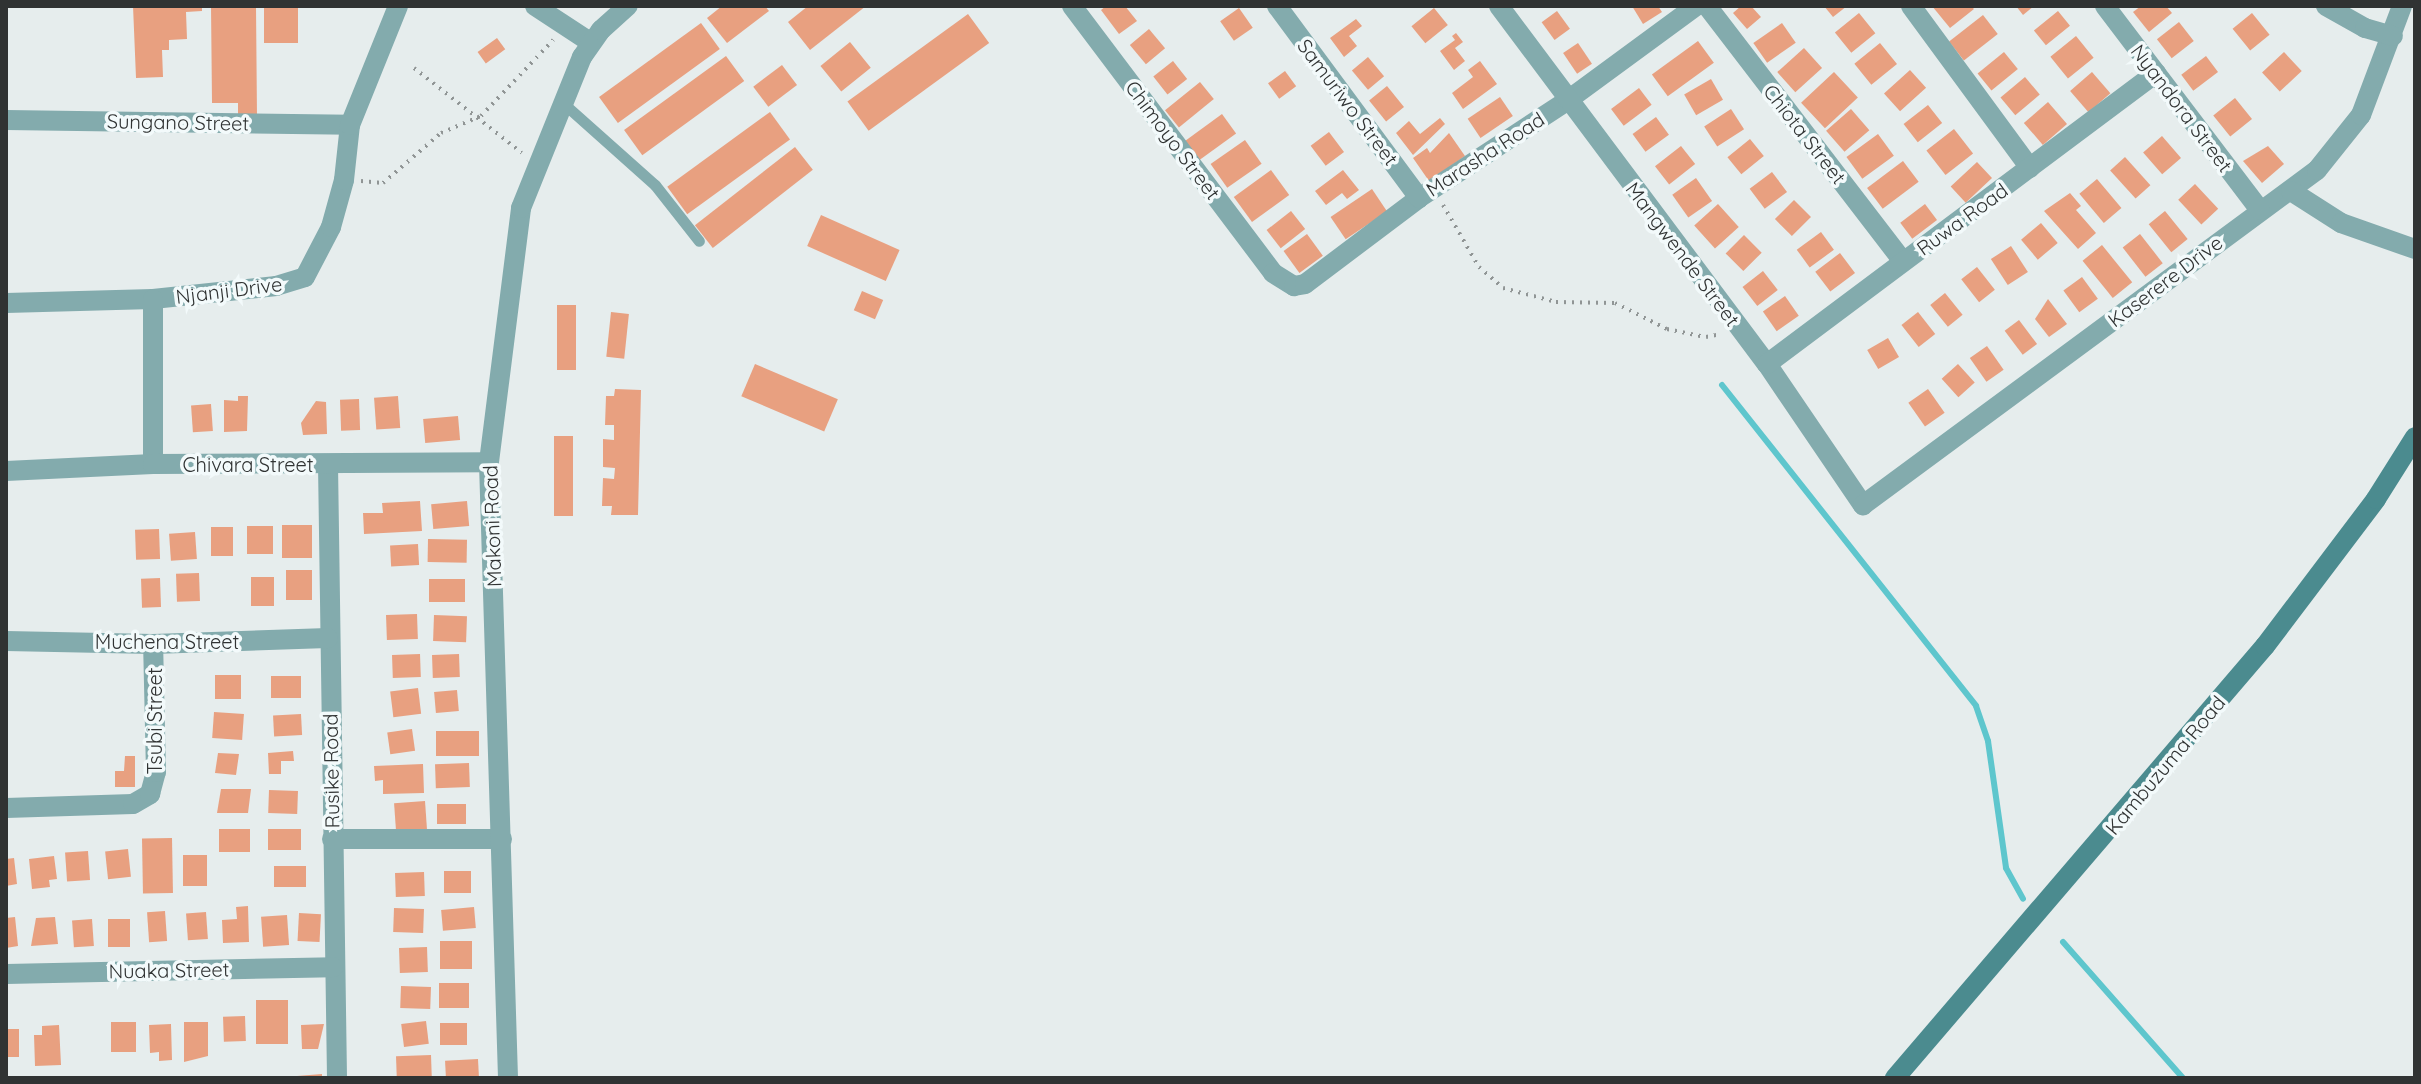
<!DOCTYPE html>
<style>
body{margin:0}
#map{position:relative;width:2421px;height:1084px;overflow:hidden;background:#e6eded;font-family:Quicksand,sans-serif}
div>[style]{position:absolute}
.stream>*{height:6px;margin:-3px;padding:0 3px;transform-origin:3px;border-radius:3px;background:#5ec6cd}
.building>*{inset:0;background:#e8a080;transform-origin:0 0}
.path>*{height:4px;margin-top:-2px;transform-origin:0;background:repeating-linear-gradient(90deg,#909595 0 2px,transparent 0 8px)}
.service>*{height:11px;margin:-5.5px;padding:0 5.5px;transform-origin:5.5px;border-radius:5.5px;background:#83abad}
.minor>*{height:20px;margin:-10px;padding:0 10px;transform-origin:10px;border-radius:10px;background:#83abad}
.secondary>*{height:20px;margin:-10px;padding:0 10px;transform-origin:10px;border-radius:10px;background:#4b8b8f}
span{translate:-50% -50%;white-space:nowrap;text-align:center;line-height:1.15;-webkit-text-stroke:7px #f3fafb;paint-order:stroke}
.street-label{font-size:20px;color:#303333}
.frame{position:absolute;inset:0;border:8px solid #303333;pointer-events:none}
</style>
<div id="map">
<div class="stream">
<div style="left:1722px;top:385px;width:409px;rotate:51.6deg"></div>
<div style="left:1976px;top:706px;width:37px;rotate:71deg"></div>
<div style="left:1988px;top:741px;width:128px;rotate:81.9deg"></div>
<div style="left:2006px;top:868px;width:35px;rotate:61deg"></div>
<div style="left:2063px;top:942px;width:181px;rotate:48.6deg"></div>
</div>
<div class="building">
<div style="clip-path:polygon(133px 6px,202px 6px,202px 11px,186px 12px,187px 39px,169px 40px,169px 50px,162px 50px,163px 77px,136px 78px)"></div>
<div style="clip-path:polygon(211px 6px,256px 6px,257px 117px,238px 117px,238px 103px,212px 103px)"></div>
<div style="left:264px;top:6px;width:34px;height:37px"></div>
<div style="clip-path:polygon(722px 6px,765px 6px,769px 11px,727px 43px,707px 18px)"></div>
<div style="clip-path:polygon(808px 6px,866px 6px,810px 50px,788px 22px)"></div>
<div style="clip-path:polygon(1106px 6px,1125px 6px,1137px 21px,1119px 34px,1101px 10px)"></div>
<div style="clip-path:polygon(1632px 6px,1658px 6px,1662px 12px,1643px 24px)"></div>
<div style="clip-path:polygon(1741px 6px,1751px 6px,1761px 17px,1747px 29px,1733px 13px)"></div>
<div style="clip-path:polygon(1824px 6px,1847px 6px,1833px 17px)"></div>
<div style="clip-path:polygon(1932px 6px,1971px 6px,1974px 9px,1950px 28px)"></div>
<div style="clip-path:polygon(2016px 6px,2034px 6px,2023px 15px)"></div>
<div style="clip-path:polygon(2141px 6px,2166px 6px,2172px 13px,2149px 32px,2133px 12px)"></div>
<div style="left:1239px;top:8px;width:24px;height:23px;rotate:55deg"></div>
<div style="left:1434px;top:8px;width:22px;height:29px;rotate:51deg"></div>
<div style="left:1557px;top:11px;width:22px;height:19px;rotate:54deg"></div>
<div style="left:2058px;top:11px;width:19px;height:31px;rotate:51deg"></div>
<div style="left:1859px;top:13px;width:26px;height:31px;rotate:51deg"></div>
<div style="left:2252px;top:13px;width:28px;height:25px;rotate:51deg"></div>
<div style="left:968px;top:14px;width:36px;height:149px;rotate:54deg"></div>
<div style="left:1983px;top:15px;width:24px;height:43px;rotate:52deg"></div>
<div style="clip-path:polygon(1356px 19px,1362px 26px,1349px 36px,1357px 46px,1344px 57px,1330px 38px)"></div>
<div style="left:2179px;top:22px;width:24px;height:28px;rotate:52deg"></div>
<div style="left:701px;top:23px;width:32px;height:126px;rotate:54deg"></div>
<div style="left:1782px;top:23px;width:24px;height:35px;rotate:55deg"></div>
<div style="left:1149px;top:29px;width:25px;height:25px;rotate:50deg"></div>
<div style="clip-path:polygon(1456px 33px,1463px 42px,1455px 48px,1465px 61px,1454px 70px,1440px 51px,1455px 40px,1452px 36px)"></div>
<div style="left:2076px;top:36px;width:28px;height:33px;rotate:51deg"></div>
<div style="left:497px;top:38px;width:14px;height:24px;rotate:54deg"></div>
<div style="left:1698px;top:41px;width:27px;height:57px;rotate:54deg"></div>
<div style="left:850px;top:42px;width:33px;height:38px;rotate:51deg"></div>
<div style="left:1578px;top:43px;width:25px;height:18px;rotate:56deg"></div>
<div style="left:1880px;top:43px;width:27px;height:33px;rotate:51deg"></div>
<div style="left:1804px;top:48px;width:27px;height:36px;rotate:48deg"></div>
<div style="left:2004px;top:52px;width:22px;height:34px;rotate:51deg"></div>
<div style="left:2284px;top:52px;width:26px;height:30px;rotate:47deg"></div>
<div style="left:726px;top:56px;width:31px;height:126px;rotate:54deg"></div>
<div style="left:2206px;top:56px;width:20px;height:31px;rotate:53deg"></div>
<div style="left:1368px;top:57px;width:25px;height:21px;rotate:50deg"></div>
<div style="left:1173px;top:61px;width:23px;height:25px;rotate:52deg"></div>
<div style="clip-path:polygon(1480px 61px,1497px 84px,1463px 109px,1452px 93px,1473px 77px,1468px 70px)"></div>
<div style="left:782px;top:65px;width:25px;height:36px;rotate:53deg"></div>
<div style="left:1910px;top:70px;width:24px;height:35px;rotate:48deg"></div>
<div style="left:1285px;top:71px;width:19px;height:21px;rotate:54deg"></div>
<div style="left:1834px;top:72px;width:35px;height:45px;rotate:47deg"></div>
<div style="left:2092px;top:72px;width:28px;height:29px;rotate:49deg"></div>
<div style="left:2025px;top:77px;width:23px;height:32px;rotate:50deg"></div>
<div style="left:1711px;top:79px;width:24px;height:31px;rotate:60deg"></div>
<div style="left:1200px;top:82px;width:22px;height:45px;rotate:51deg"></div>
<div style="left:1387px;top:86px;width:27px;height:23px;rotate:51deg"></div>
<div style="left:1639px;top:88px;width:21px;height:35px;rotate:53deg"></div>
<div style="left:1500px;top:97px;width:23px;height:39px;rotate:56deg"></div>
<div style="left:2235px;top:98px;width:27px;height:28px;rotate:51deg"></div>
<div style="left:2048px;top:102px;width:29px;height:32px;rotate:49deg"></div>
<div style="left:1928px;top:105px;width:23px;height:31px;rotate:52deg"></div>
<div style="left:1731px;top:109px;width:24px;height:32px;rotate:57deg"></div>
<div style="left:1851px;top:109px;width:28px;height:33px;rotate:49deg"></div>
<div style="left:770px;top:112px;width:34px;height:127px;rotate:54deg"></div>
<div style="left:1222px;top:114px;width:24px;height:47px;rotate:54deg"></div>
<div style="left:1656px;top:117px;width:22px;height:29px;rotate:54deg"></div>
<div style="clip-path:polygon(1440px 118px,1445px 124px,1413px 155px,1396px 133px,1409px 121px,1420px 134px)"></div>
<div style="left:1954px;top:129px;width:31px;height:35px;rotate:52deg"></div>
<div style="left:1329px;top:132px;width:25px;height:23px;rotate:53deg"></div>
<div style="clip-path:polygon(1449px 133px,1465px 156px,1429px 181px,1413px 158px,1427px 148px,1430px 153px)"></div>
<div style="left:1878px;top:134px;width:27px;height:39px;rotate:54deg"></div>
<div style="left:2162px;top:136px;width:29px;height:25px;rotate:49deg"></div>
<div style="left:1750px;top:139px;width:22px;height:29px;rotate:51deg"></div>
<div style="left:1245px;top:140px;width:29px;height:42px;rotate:55deg"></div>
<div style="left:1681px;top:146px;width:23px;height:33px;rotate:52deg"></div>
<div style="clip-path:polygon(2268px 146px,2284px 164px,2262px 183px,2243px 161px)"></div>
<div style="left:795px;top:147px;width:29px;height:127px;rotate:52deg"></div>
<div style="left:2125px;top:157px;width:38px;height:20px;rotate:48deg"></div>
<div style="left:1903px;top:161px;width:26px;height:45px;rotate:53deg"></div>
<div style="left:1977px;top:162px;width:22px;height:36px;rotate:47deg"></div>
<div style="left:1271px;top:170px;width:31px;height:46px;rotate:54deg"></div>
<div style="clip-path:polygon(1343px 170px,1359px 190px,1347px 199px,1342px 193px,1326px 205px,1315px 191px)"></div>
<div style="left:1772px;top:172px;width:25px;height:28px;rotate:53deg"></div>
<div style="left:1696px;top:178px;width:28px;height:29px;rotate:55deg"></div>
<div style="left:2097px;top:179px;width:38px;height:23px;rotate:50deg"></div>
<div style="left:2195px;top:184px;width:34px;height:23px;rotate:47deg"></div>
<div style="left:1372px;top:189px;width:27px;height:50px;rotate:56deg"></div>
<div style="clip-path:polygon(2070px 193px,2081px 206px,2076px 210px,2096px 233px,2078px 249px,2044px 211px)"></div>
<div style="left:1794px;top:200px;width:24px;height:27px;rotate:45deg"></div>
<div style="left:1718px;top:204px;width:31px;height:32px;rotate:48deg"></div>
<div style="left:1925px;top:204px;width:20px;height:31px;rotate:53deg"></div>
<div style="left:1291px;top:211px;width:23px;height:31px;rotate:52deg"></div>
<div style="left:2165px;top:211px;width:36px;height:21px;rotate:51deg"></div>
<div style="left:821px;top:215px;width:86px;height:34px;rotate:24deg"></div>
<div style="left:2041px;top:223px;width:26px;height:26px;rotate:50deg"></div>
<div style="left:1821px;top:232px;width:22px;height:30px;rotate:54deg"></div>
<div style="left:1307px;top:234px;width:27px;height:29px;rotate:54deg"></div>
<div style="left:2140px;top:234px;width:37px;height:22px;rotate:52deg"></div>
<div style="left:1744px;top:235px;width:25px;height:26px;rotate:45deg"></div>
<div style="left:2102px;top:245px;width:48px;height:25px;rotate:51deg"></div>
<div style="left:2011px;top:246px;width:31px;height:24px;rotate:57deg"></div>
<div style="left:1840px;top:253px;width:25px;height:31px;rotate:53deg"></div>
<div style="left:1977px;top:267px;width:29px;height:20px;rotate:52deg"></div>
<div style="left:1763px;top:271px;width:24px;height:26px;rotate:52deg"></div>
<div style="left:2082px;top:277px;width:27px;height:23px;rotate:54deg"></div>
<div style="left:862px;top:291px;width:23px;height:21px;rotate:23deg"></div>
<div style="left:1945px;top:293px;width:28px;height:19px;rotate:51deg"></div>
<div style="left:1785px;top:296px;width:24px;height:27px;rotate:55deg"></div>
<div style="clip-path:polygon(2048px 299px,2067px 324px,2049px 337px,2035px 319px)"></div>
<div style="left:557px;top:305px;width:19px;height:65px"></div>
<div style="left:611px;top:312px;width:18px;height:45px;rotate:6deg"></div>
<div style="left:1918px;top:312px;width:28px;height:21px;rotate:52deg"></div>
<div style="left:2019px;top:320px;width:30px;height:18px;rotate:53deg"></div>
<div style="left:1888px;top:338px;width:22px;height:24px;rotate:60deg"></div>
<div style="left:1987px;top:346px;width:29px;height:21px;rotate:55deg"></div>
<div style="left:755px;top:364px;width:90px;height:35px;rotate:23deg"></div>
<div style="left:1958px;top:364px;width:25px;height:22px;rotate:48deg"></div>
<div style="clip-path:polygon(615px 389px,641px 390px,638px 515px,611px 515px,612px 506px,602px 506px,603px 478px,614px 479px,615px 468px,603px 467px,603px 439px,614px 440px,614px 425px,605px 425px,606px 396px,614px 396px)"></div>
<div style="left:1928px;top:389px;width:29px;height:24px;rotate:55deg"></div>
<div style="clip-path:polygon(238px 396px,248px 396px,247px 431px,224px 432px,224px 400px,238px 401px)"></div>
<div style="left:398px;top:396px;width:32px;height:24px;rotate:86deg"></div>
<div style="left:359px;top:399px;width:31px;height:19px;rotate:88deg"></div>
<div style="clip-path:polygon(316px 401px,326px 402px,327px 434px,303px 435px,301px 423px)"></div>
<div style="left:211px;top:404px;width:27px;height:20px;rotate:86deg"></div>
<div style="left:458px;top:416px;width:24px;height:35px;rotate:85deg"></div>
<div style="left:554px;top:436px;width:19px;height:80px"></div>
<div style="clip-path:polygon(420px 501px,422px 531px,364px 534px,363px 513px,383px 513px,382px 503px)"></div>
<div style="left:467px;top:501px;width:25px;height:36px;rotate:85deg"></div>
<div style="left:282px;top:525px;width:30px;height:33px"></div>
<div style="left:247px;top:526px;width:26px;height:28px"></div>
<div style="left:211px;top:527px;width:22px;height:29px"></div>
<div style="left:159px;top:529px;width:30px;height:24px;rotate:88deg"></div>
<div style="left:195px;top:532px;width:27px;height:26px;rotate:86deg"></div>
<div style="left:428px;top:539px;width:39px;height:23px;rotate:1deg"></div>
<div style="left:418px;top:544px;width:21px;height:28px;rotate:87deg"></div>
<div style="left:286px;top:570px;width:26px;height:30px"></div>
<div style="left:199px;top:573px;width:28px;height:23px;rotate:88deg"></div>
<div style="left:251px;top:577px;width:23px;height:29px"></div>
<div style="left:160px;top:578px;width:29px;height:19px;rotate:88deg"></div>
<div style="left:429px;top:579px;width:36px;height:23px"></div>
<div style="left:417px;top:614px;width:25px;height:31px;rotate:88deg"></div>
<div style="left:434px;top:615px;width:33px;height:26px;rotate:2deg"></div>
<div style="left:420px;top:654px;width:23px;height:28px;rotate:88deg"></div>
<div style="left:459px;top:654px;width:23px;height:27px;rotate:88deg"></div>
<div style="left:241px;top:675px;width:24px;height:26px;rotate:90deg"></div>
<div style="left:271px;top:676px;width:30px;height:22px"></div>
<div style="left:418px;top:688px;width:26px;height:28px;rotate:83deg"></div>
<div style="left:457px;top:690px;width:21px;height:23px;rotate:85deg"></div>
<div style="left:214px;top:712px;width:30px;height:26px;rotate:4deg"></div>
<div style="left:301px;top:714px;width:21px;height:28px;rotate:87deg"></div>
<div style="left:412px;top:729px;width:22px;height:25px;rotate:82deg"></div>
<div style="left:479px;top:731px;width:25px;height:43px;rotate:90deg"></div>
<div style="clip-path:polygon(293px 751px,294px 761px,281px 761px,281px 774px,269px 774px,268px 753px)"></div>
<div style="clip-path:polygon(218px 753px,239px 754px,236px 775px,215px 773px)"></div>
<div style="clip-path:polygon(125px 756px,135px 756px,135px 787px,115px 787px,115px 771px,124px 771px)"></div>
<div style="left:469px;top:763px;width:24px;height:34px;rotate:88deg"></div>
<div style="clip-path:polygon(423px 764px,424px 793px,383px 794px,383px 780px,375px 781px,374px 766px)"></div>
<div style="clip-path:polygon(221px 789px,251px 789px,248px 813px,217px 813px)"></div>
<div style="left:269px;top:790px;width:29px;height:23px;rotate:2deg"></div>
<div style="left:425px;top:801px;width:28px;height:31px;rotate:86deg"></div>
<div style="left:437px;top:804px;width:29px;height:20px"></div>
<div style="left:250px;top:829px;width:23px;height:31px;rotate:90deg"></div>
<div style="left:268px;top:829px;width:33px;height:21px"></div>
<div style="left:172px;top:838px;width:55px;height:30px;rotate:89deg"></div>
<div style="left:128px;top:849px;width:28px;height:23px;rotate:84deg"></div>
<div style="left:88px;top:851px;width:29px;height:23px;rotate:86deg"></div>
<div style="left:207px;top:855px;width:31px;height:24px;rotate:90deg"></div>
<div style="clip-path:polygon(54px 856px,57px 879px,49px 880px,50px 887px,32px 889px,29px 859px)"></div>
<div style="clip-path:polygon(14px 858px,17px 884px,6px 886px,6px 859px)"></div>
<div style="left:306px;top:866px;width:21px;height:32px;rotate:90deg"></div>
<div style="left:444px;top:871px;width:27px;height:22px"></div>
<div style="left:424px;top:872px;width:24px;height:29px;rotate:88deg"></div>
<div style="clip-path:polygon(248px 906px,249px 942px,223px 943px,222px 920px,237px 919px,236px 907px)"></div>
<div style="left:474px;top:907px;width:21px;height:33px;rotate:85deg"></div>
<div style="left:394px;top:908px;width:30px;height:24px;rotate:2deg"></div>
<div style="left:165px;top:911px;width:30px;height:18px;rotate:86deg"></div>
<div style="left:206px;top:912px;width:27px;height:20px;rotate:86deg"></div>
<div style="left:299px;top:913px;width:22px;height:28px;rotate:3deg"></div>
<div style="left:287px;top:915px;width:30px;height:26px;rotate:86deg"></div>
<div style="clip-path:polygon(15px 917px,18px 946px,6px 948px,6px 918px)"></div>
<div style="clip-path:polygon(55px 917px,58px 944px,31px 946px,36px 918px)"></div>
<div style="left:92px;top:919px;width:27px;height:20px;rotate:86deg"></div>
<div style="left:108px;top:919px;width:22px;height:28px"></div>
<div style="left:472px;top:941px;width:28px;height:32px;rotate:90deg"></div>
<div style="left:427px;top:947px;width:25px;height:28px;rotate:88deg"></div>
<div style="left:469px;top:983px;width:25px;height:30px;rotate:90deg"></div>
<div style="left:401px;top:986px;width:30px;height:22px;rotate:2deg"></div>
<div style="left:288px;top:1000px;width:44px;height:32px;rotate:90deg"></div>
<div style="left:245px;top:1016px;width:25px;height:22px;rotate:88deg"></div>
<div style="left:426px;top:1021px;width:23px;height:25px;rotate:83deg"></div>
<div style="left:111px;top:1022px;width:25px;height:30px"></div>
<div style="clip-path:polygon(184px 1022px,208px 1022px,208px 1056px,184px 1062px)"></div>
<div style="left:440px;top:1023px;width:27px;height:22px"></div>
<div style="clip-path:polygon(171px 1024px,172px 1060px,159px 1061px,159px 1052px,150px 1053px,149px 1025px)"></div>
<div style="clip-path:polygon(324px 1024px,318px 1049px,302px 1049px,301px 1025px)"></div>
<div style="clip-path:polygon(59px 1025px,61px 1065px,35px 1066px,34px 1035px,42px 1035px,42px 1026px)"></div>
<div style="left:6px;top:1029px;width:13px;height:28px"></div>
<div style="left:431px;top:1055px;width:23px;height:35px;rotate:88deg"></div>
<div style="left:478px;top:1059px;width:19px;height:33px;rotate:87deg"></div>
<div style="clip-path:polygon(322px 1074px,322px 1078px,297px 1078px,297px 1076px)"></div>
</div>
<div class="path">
<div style="left:414px;top:68px;width:137px;rotate:38.2deg"></div>
<div style="left:361px;top:181px;width:22px;rotate:5deg"></div>
<div style="left:383px;top:183px;width:77px;rotate:-40.8deg"></div>
<div style="left:441px;top:133px;width:43px;rotate:-23deg"></div>
<div style="left:481px;top:116px;width:105px;rotate:-46.5deg"></div>
<div style="left:1443px;top:205px;width:72px;rotate:59.9deg"></div>
<div style="left:1479px;top:267px;width:32px;rotate:41deg"></div>
<div style="left:1503px;top:288px;width:55px;rotate:14.8deg"></div>
<div style="left:1556px;top:302px;width:59px;rotate:1deg"></div>
<div style="left:1615px;top:303px;width:58px;rotate:26.6deg"></div>
<div style="left:1667px;top:329px;width:40px;rotate:12deg"></div>
<div style="left:1706px;top:337px;width:15px;rotate:-11deg"></div>
</div>
<div class="service">
<div style="left:563px;top:103px;width:123px;rotate:41.7deg"></div>
<div style="left:655px;top:185px;width:71px;rotate:51.8deg"></div>
</div>
<div class="minor">
<div style="left:535px;top:6px;width:66px;rotate:33.2deg"></div>
<div style="left:1072px;top:6px;width:334px;rotate:53deg"></div>
<div style="left:1273px;top:273px;width:25px;rotate:32deg"></div>
<div style="left:1294px;top:286px;width:11px;rotate:-10deg"></div>
<div style="left:1305px;top:284px;width:143px;rotate:-37deg"></div>
<div style="left:1419px;top:198px;width:178px;rotate:-33.3deg"></div>
<div style="left:1568px;top:100px;width:159px;rotate:-36.3deg"></div>
<div style="left:1277px;top:6px;width:239px;rotate:53.5deg"></div>
<div style="left:1499px;top:6px;width:447px;rotate:53.2deg"></div>
<div style="left:1767px;top:364px;width:171px;rotate:55.8deg"></div>
<div style="left:1863px;top:505px;width:564px;rotate:-36.42deg"></div>
<div style="left:2317px;top:170px;width:70px;rotate:-51.3deg"></div>
<div style="left:2361px;top:115px;width:116px;rotate:-69.4deg"></div>
<div style="left:1707px;top:6px;width:322px;rotate:52.5deg"></div>
<div style="left:1911px;top:6px;width:201px;rotate:53.7deg"></div>
<div style="left:2105px;top:6px;width:256px;rotate:52.8deg"></div>
<div style="left:2326px;top:6px;width:45px;rotate:29.4deg"></div>
<div style="left:2365px;top:28px;width:29px;rotate:16deg"></div>
<div style="left:6px;top:120px;width:344px;rotate:0.8deg"></div>
<div style="left:2291px;top:191px;width:59px;rotate:32.6deg"></div>
<div style="left:2341px;top:223px;width:78px;rotate:19.4deg"></div>
<div style="left:6px;top:303px;width:147px;rotate:-1.6deg"></div>
<div style="left:153px;top:299px;width:124px;rotate:-6deg"></div>
<div style="left:276px;top:286px;width:30px;rotate:-17deg"></div>
<div style="left:305px;top:277px;width:56px;rotate:-62.5deg"></div>
<div style="left:331px;top:227px;width:49px;rotate:-74.5deg"></div>
<div style="left:344px;top:180px;width:55px;rotate:-83.8deg"></div>
<div style="left:350px;top:125px;width:128px;rotate:-68deg"></div>
<div style="left:1767px;top:364px;width:486px;rotate:-36.8deg"></div>
<div style="left:153px;top:464px;width:165px;rotate:-90deg"></div>
<div style="left:328px;top:464px;width:614px;rotate:89.16deg"></div>
<div style="left:6px;top:471px;width:147px;rotate:-2.7deg"></div>
<div style="left:153px;top:464px;width:336px;rotate:-0.3deg"></div>
<div style="left:6px;top:641px;width:147px;rotate:1.2deg"></div>
<div style="left:153px;top:644px;width:175px;rotate:-2deg"></div>
<div style="left:6px;top:808px;width:127px;rotate:-1.8deg"></div>
<div style="left:133px;top:804px;width:20px;rotate:-30deg"></div>
<div style="left:150px;top:794px;width:23px;rotate:-75deg"></div>
<div style="left:156px;top:772px;width:128px;rotate:-91.3deg"></div>
<div style="left:332px;top:839px;width:170px"></div>
<div style="left:6px;top:974px;width:327px;rotate:-1.2deg"></div>
<div style="left:508px;top:1078px;width:616px;rotate:-91.77deg"></div>
<div style="left:489px;top:462px;width:256px;rotate:-82.8deg"></div>
<div style="left:521px;top:208px;width:163px;rotate:-68deg"></div>
<div style="left:582px;top:57px;width:33px;rotate:-55deg"></div>
<div style="left:601px;top:30px;width:36px;rotate:-42deg"></div>
</div>
<div class="secondary">
<div style="left:1895px;top:1078px;width:569px;rotate:-49.42deg"></div>
<div style="left:2265px;top:646px;width:184px;rotate:-52.9deg"></div>
<div style="left:2376px;top:499px;width:73px;rotate:-57.8deg"></div>
</div>
<div class="street-label">
<span style="left:1348px;top:102px;rotate:53deg">Samuriwo Street</span>
<span style="left:2182px;top:108px;rotate:53deg">Nyandora Street</span>
<span style="left:178px;top:122px;rotate:1deg">Sungano Street</span>
<span style="left:1805px;top:134px;rotate:52deg">Chiota Street</span>
<span style="left:1173px;top:140px;rotate:53deg">Chimoyo Street</span>
<span style="left:1485px;top:154px;rotate:-33deg">Marasha Road</span>
<span style="left:1962px;top:219px;rotate:-36deg">Ruwa Road</span>
<span style="left:1683px;top:254px;rotate:53deg">Mangwende Street</span>
<span style="left:2165px;top:281px;rotate:-37deg">Kaserere Drive</span>
<span style="left:229px;top:290px;rotate:-7deg">Njanji Drive</span>
<span style="left:248px;top:464px">Chivara Street</span>
<span style="left:492px;top:526px;rotate:-92deg">Makoni Road</span>
<span style="left:167px;top:641px">Muchena Street</span>
<span style="left:154px;top:721px;rotate:-90deg">Tsubi Street</span>
<span style="left:2165px;top:765px;rotate:-50deg">Kambuzuma Road</span>
<span style="left:331px;top:771px;rotate:-91deg">Rusike Road</span>
<span style="left:169px;top:970px;rotate:-1deg">Nuaka Street</span>
</div>
<div class="frame"></div>
</div>
